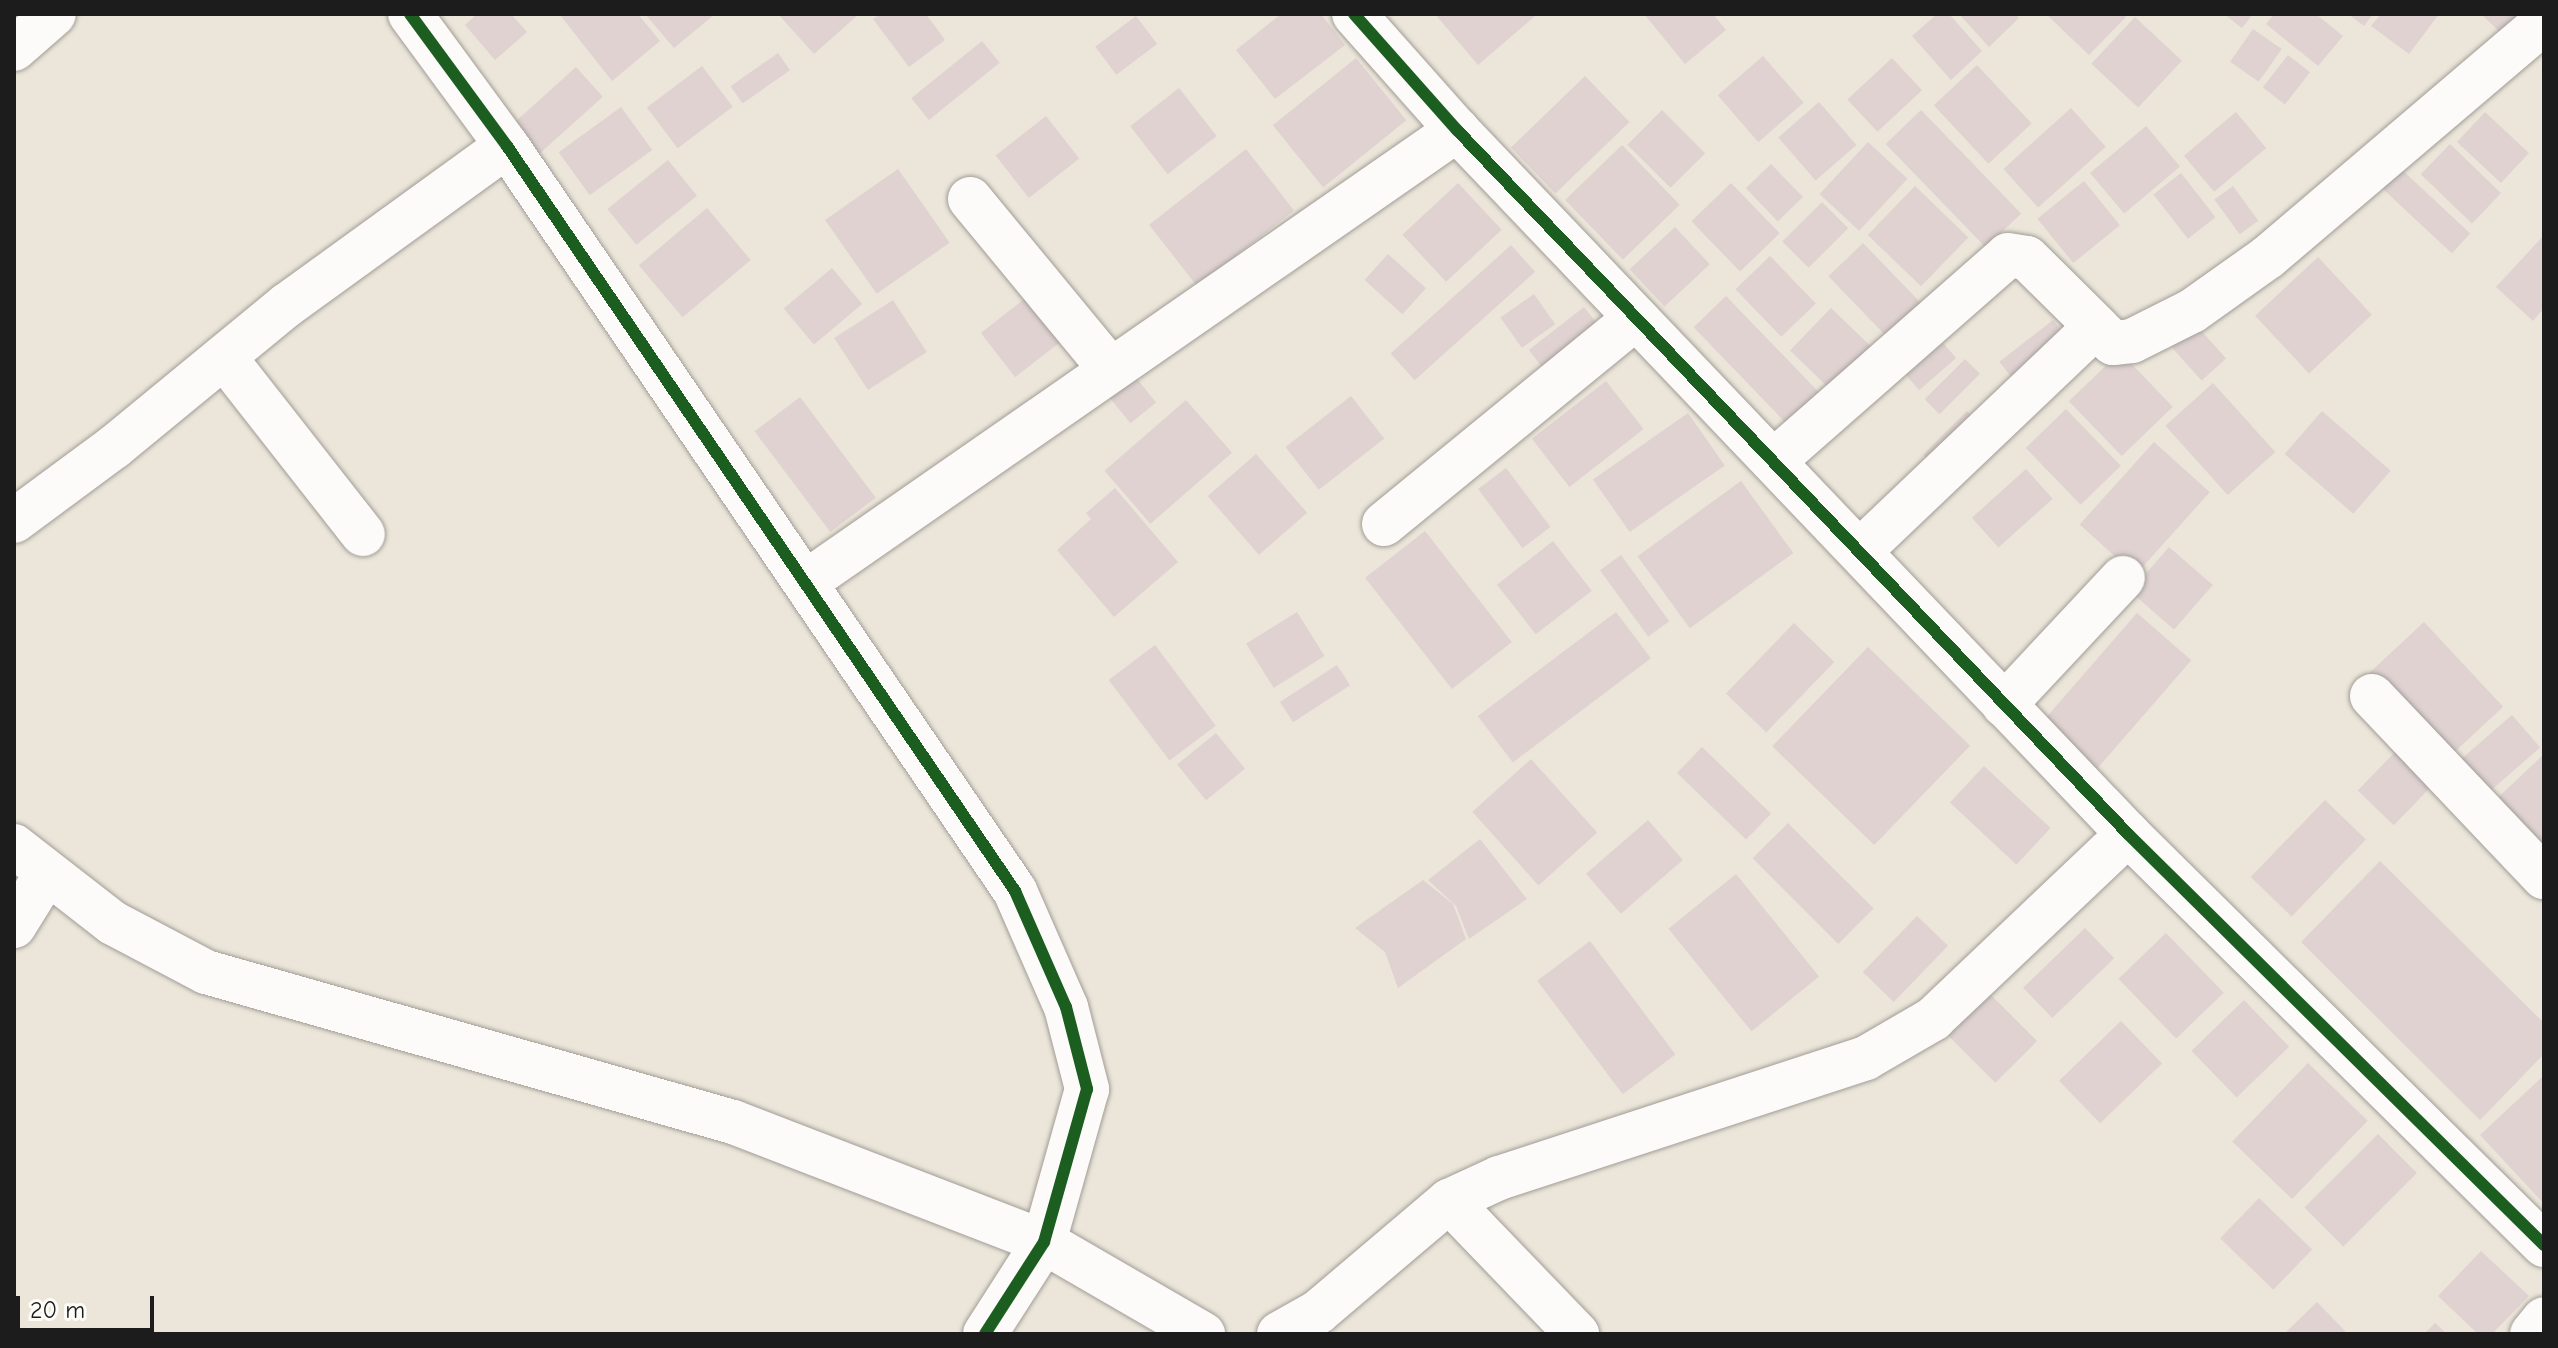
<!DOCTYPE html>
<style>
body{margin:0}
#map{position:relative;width:2558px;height:1348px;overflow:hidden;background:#ece6da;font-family:"Comic Neue",sans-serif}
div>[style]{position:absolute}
.building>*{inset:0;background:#dfd2d1;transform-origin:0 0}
.roads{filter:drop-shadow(0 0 2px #a19d97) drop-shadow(0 0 2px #a19d97)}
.minor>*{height:44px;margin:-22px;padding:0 22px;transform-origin:22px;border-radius:22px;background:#fcfbf9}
.cycleway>*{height:12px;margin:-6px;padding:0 6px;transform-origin:6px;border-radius:6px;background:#1b5e20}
span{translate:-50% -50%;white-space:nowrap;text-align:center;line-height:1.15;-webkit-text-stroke:6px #fdfcf7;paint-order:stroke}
.frame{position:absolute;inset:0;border:16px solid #1c1c1c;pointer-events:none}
.scale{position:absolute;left:16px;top:1296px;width:138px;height:36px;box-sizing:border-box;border:4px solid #1c1c1c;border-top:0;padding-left:10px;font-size:24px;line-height:28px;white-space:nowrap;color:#1c1c1c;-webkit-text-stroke:6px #fdfcf7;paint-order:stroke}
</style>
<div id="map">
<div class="building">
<div style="clip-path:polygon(477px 14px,511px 14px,527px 32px,495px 60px,465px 25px)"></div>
<div style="clip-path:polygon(638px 14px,660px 41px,612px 81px,560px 15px)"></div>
<div style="clip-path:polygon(645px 14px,715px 14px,674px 48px)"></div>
<div style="clip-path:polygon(778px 14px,859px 14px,814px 54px)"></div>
<div style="clip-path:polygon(881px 14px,926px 14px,945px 40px,909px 67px,873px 19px)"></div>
<div style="clip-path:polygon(1281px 14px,1321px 14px,1345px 45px,1275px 99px,1236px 50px)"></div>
<div style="clip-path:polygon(1435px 14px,1533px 14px,1535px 16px,1478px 65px)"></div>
<div style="clip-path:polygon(1644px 14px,1713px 14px,1726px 30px,1685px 64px)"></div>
<div style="clip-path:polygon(1937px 14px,1949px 14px,1982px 51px,1951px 80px,1912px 36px)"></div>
<div style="clip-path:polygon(1959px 14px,2015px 14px,2019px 18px,1989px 47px)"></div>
<div style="clip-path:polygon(2046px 14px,2123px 14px,2126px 17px,2089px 55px)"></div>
<div style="clip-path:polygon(2224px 14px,2253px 14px,2242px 28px)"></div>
<div style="clip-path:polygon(2274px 14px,2316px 14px,2343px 36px,2318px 66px,2266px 24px)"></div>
<div style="clip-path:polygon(2348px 14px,2373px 14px,2364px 26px)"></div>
<div style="clip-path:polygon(2381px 14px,2439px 14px,2409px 54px,2371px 26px)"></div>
<div style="clip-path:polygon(2481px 14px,2517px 14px,2519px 16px,2502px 34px)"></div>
<div style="left:1136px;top:16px;width:35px;height:51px;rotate:53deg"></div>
<div style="left:2135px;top:17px;width:64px;height:64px;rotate:43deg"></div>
<div style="left:2253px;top:29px;width:35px;height:40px;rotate:35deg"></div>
<div style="left:982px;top:41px;width:28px;height:91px;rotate:51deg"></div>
<div style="left:778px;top:53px;width:21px;height:58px;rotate:55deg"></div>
<div style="left:2288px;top:55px;width:28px;height:41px;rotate:38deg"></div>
<div style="left:1763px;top:56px;width:62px;height:60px;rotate:49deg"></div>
<div style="left:1356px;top:58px;width:80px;height:107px;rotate:51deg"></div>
<div style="left:1892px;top:58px;width:44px;height:61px;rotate:47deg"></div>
<div style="left:1977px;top:65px;width:80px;height:59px;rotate:47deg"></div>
<div style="left:702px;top:66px;width:51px;height:69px;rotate:53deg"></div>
<div style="left:576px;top:67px;width:40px;height:85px;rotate:48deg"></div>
<div style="left:1585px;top:76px;width:64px;height:103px;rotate:46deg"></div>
<div style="left:1179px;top:88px;width:61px;height:62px;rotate:52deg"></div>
<div style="left:1819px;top:102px;width:57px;height:54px;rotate:49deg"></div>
<div style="left:621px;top:107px;width:53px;height:77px;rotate:54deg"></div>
<div style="left:2071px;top:108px;width:52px;height:91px;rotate:48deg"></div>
<div style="left:1662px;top:110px;width:61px;height:49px;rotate:45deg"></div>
<div style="left:1921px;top:110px;width:144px;height:49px;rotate:46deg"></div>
<div style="left:2236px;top:112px;width:47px;height:68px;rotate:50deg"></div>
<div style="left:2485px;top:112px;width:60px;height:41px;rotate:43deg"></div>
<div style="left:1046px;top:116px;width:54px;height:64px;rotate:52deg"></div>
<div style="left:2146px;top:126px;width:53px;height:73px;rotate:50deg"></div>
<div style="left:1868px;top:142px;width:54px;height:71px;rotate:43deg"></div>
<div style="left:2450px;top:144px;width:71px;height:42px;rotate:44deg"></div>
<div style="left:1622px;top:145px;width:83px;height:79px;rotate:46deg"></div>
<div style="left:1246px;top:149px;width:78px;height:123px;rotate:52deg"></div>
<div style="left:668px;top:160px;width:46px;height:78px;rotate:51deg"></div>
<div style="left:1771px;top:164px;width:46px;height:35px;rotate:46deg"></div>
<div style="left:2400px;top:168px;width:96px;height:27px;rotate:43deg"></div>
<div style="left:898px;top:169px;width:90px;height:89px;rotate:55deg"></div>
<div style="left:2181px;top:173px;width:56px;height:35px;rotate:52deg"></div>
<div style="left:2084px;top:181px;width:57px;height:60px;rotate:51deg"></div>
<div style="left:1458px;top:183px;width:64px;height:76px;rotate:47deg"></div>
<div style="left:1731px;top:183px;width:70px;height:55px;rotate:46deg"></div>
<div style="left:1915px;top:186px;width:74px;height:68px;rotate:44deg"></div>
<div style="left:2233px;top:186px;width:43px;height:23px;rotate:54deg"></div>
<div style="left:1822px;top:202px;width:37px;height:56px;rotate:45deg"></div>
<div style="left:707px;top:208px;width:68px;height:89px;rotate:50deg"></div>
<div style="left:1675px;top:227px;width:51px;height:62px;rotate:47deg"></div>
<div style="clip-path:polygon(2544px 235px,2544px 308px,2533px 321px,2496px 287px)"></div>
<div style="left:1863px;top:243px;width:85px;height:48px;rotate:46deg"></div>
<div style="left:1511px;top:245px;width:36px;height:162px;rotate:48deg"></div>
<div style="left:1388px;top:254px;width:51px;height:35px;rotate:42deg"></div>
<div style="left:1770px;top:256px;width:66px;height:48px;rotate:46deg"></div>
<div style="left:2318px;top:257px;width:79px;height:86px;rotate:47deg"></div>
<div style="left:832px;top:268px;width:47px;height:63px;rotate:50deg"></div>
<div style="left:1032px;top:293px;width:56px;height:65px;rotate:52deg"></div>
<div style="left:1534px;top:294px;width:37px;height:41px;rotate:55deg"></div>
<div style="left:1726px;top:296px;width:141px;height:45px;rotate:46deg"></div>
<div style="left:893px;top:300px;width:62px;height:70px;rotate:57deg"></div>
<div style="left:1584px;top:307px;width:34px;height:70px;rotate:52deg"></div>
<div style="left:1831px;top:308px;width:62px;height:59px;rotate:44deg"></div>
<div style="left:2053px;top:320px;width:28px;height:68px;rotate:52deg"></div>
<div style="left:2196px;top:325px;width:45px;height:33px;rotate:48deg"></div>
<div style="left:1943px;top:343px;width:20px;height:49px;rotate:49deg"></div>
<div style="left:2120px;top:352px;width:76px;height:71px;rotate:46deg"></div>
<div style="left:1965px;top:359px;width:21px;height:57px;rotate:45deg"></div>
<div style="left:1129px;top:369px;width:43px;height:33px;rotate:51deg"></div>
<div style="left:1606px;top:381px;width:61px;height:94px;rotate:52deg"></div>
<div style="left:2213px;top:383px;width:93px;height:64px;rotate:48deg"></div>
<div style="left:1351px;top:396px;width:54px;height:83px;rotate:52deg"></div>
<div style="left:800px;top:397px;width:126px;height:57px;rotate:53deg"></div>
<div style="left:1186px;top:400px;width:70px;height:108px;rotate:49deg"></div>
<div style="left:2066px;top:409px;width:79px;height:56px;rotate:46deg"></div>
<div style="left:1967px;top:411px;width:18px;height:62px;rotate:45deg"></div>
<div style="left:2322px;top:411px;width:91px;height:57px;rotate:41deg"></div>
<div style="left:1688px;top:413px;width:64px;height:116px;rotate:55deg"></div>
<div style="left:2154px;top:442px;width:75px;height:111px;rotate:42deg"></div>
<div style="left:1256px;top:454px;width:78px;height:64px;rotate:49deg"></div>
<div style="left:1506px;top:468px;width:74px;height:35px;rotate:53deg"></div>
<div style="left:2026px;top:469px;width:40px;height:73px;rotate:48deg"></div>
<div style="left:1741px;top:481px;width:89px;height:128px;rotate:54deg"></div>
<div style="clip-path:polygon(1115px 488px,1178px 562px,1114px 617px,1057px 550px,1091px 519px,1086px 513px)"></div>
<div style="left:1425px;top:531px;width:141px;height:76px;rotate:52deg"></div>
<div style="left:1553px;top:541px;width:63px;height:71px;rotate:52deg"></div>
<div style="left:2169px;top:547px;width:58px;height:59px;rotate:41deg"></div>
<div style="left:1621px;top:555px;width:82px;height:26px;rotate:54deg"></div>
<div style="left:1297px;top:612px;width:52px;height:60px;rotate:58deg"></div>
<div style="left:1616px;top:612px;width:58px;height:173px;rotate:53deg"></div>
<div style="left:2137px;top:613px;width:72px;height:145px;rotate:41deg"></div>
<div style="left:2424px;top:622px;width:116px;height:77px;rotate:47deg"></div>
<div style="left:1794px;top:623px;width:56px;height:98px;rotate:44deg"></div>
<div style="left:1155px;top:645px;width:101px;height:58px;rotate:53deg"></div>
<div style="left:1868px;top:647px;width:142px;height:138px;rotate:44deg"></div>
<div style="left:1337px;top:665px;width:24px;height:68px;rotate:57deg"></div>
<div style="left:2512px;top:715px;width:43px;height:79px;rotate:49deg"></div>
<div style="left:1216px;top:733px;width:46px;height:50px;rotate:51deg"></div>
<div style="left:1702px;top:747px;width:96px;height:36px;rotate:44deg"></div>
<div style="left:2396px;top:751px;width:50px;height:55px;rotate:44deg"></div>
<div style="clip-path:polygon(2544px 754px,2544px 863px,2489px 806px)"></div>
<div style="left:1531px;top:759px;width:99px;height:79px;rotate:48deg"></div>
<div style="left:1984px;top:766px;width:91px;height:50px;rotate:43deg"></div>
<div style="left:2325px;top:800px;width:57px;height:107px;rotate:44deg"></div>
<div style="left:1648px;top:820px;width:53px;height:82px;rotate:49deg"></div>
<div style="left:1788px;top:823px;width:121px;height:50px;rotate:45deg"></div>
<div style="clip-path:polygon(1480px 839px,1527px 899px,1469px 939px,1456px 906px,1428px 880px)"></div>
<div style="clip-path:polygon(2380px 861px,2544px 1023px,2544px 1054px,2480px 1120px,2301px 942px)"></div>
<div style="left:1736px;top:874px;width:132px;height:87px;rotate:51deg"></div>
<div style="clip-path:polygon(1423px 880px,1453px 904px,1466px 939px,1398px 988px,1385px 952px,1355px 928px)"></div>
<div style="left:1917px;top:916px;width:43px;height:78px;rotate:44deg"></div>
<div style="left:2085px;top:928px;width:42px;height:86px;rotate:46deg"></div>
<div style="left:2166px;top:933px;width:83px;height:66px;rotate:46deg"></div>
<div style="left:1590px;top:941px;width:142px;height:66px;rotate:53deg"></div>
<div style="left:1989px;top:993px;width:68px;height:59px;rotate:45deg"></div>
<div style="left:2244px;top:1000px;width:65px;height:73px;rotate:46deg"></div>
<div style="left:2121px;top:1021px;width:59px;height:86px;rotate:46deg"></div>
<div style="left:2308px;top:1063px;width:83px;height:109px;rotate:44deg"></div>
<div style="clip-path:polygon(2544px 1075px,2544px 1204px,2480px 1135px)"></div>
<div style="left:2378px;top:1134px;width:55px;height:104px;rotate:45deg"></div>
<div style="left:2259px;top:1198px;width:74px;height:56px;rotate:44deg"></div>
<div style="clip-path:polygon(2481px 1251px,2529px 1296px,2492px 1334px,2478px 1334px,2438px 1296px)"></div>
<div style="clip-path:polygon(2317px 1302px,2348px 1334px,2284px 1334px)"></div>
<div style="clip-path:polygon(2435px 1323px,2447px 1334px,2424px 1334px)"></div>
</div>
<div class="roads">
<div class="minor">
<div style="left:410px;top:14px;width:164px;rotate:53.7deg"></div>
<div style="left:507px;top:146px;width:902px;rotate:55.71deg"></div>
<div style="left:1015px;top:891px;width:127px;rotate:66.3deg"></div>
<div style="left:1066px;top:1007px;width:85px;rotate:75.6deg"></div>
<div style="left:1087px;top:1089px;width:159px;rotate:105.7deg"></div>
<div style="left:1044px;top:1242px;width:109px;rotate:122.7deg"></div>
<div style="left:1354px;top:14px;width:155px;rotate:48.4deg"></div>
<div style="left:1457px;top:130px;width:973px;rotate:46.37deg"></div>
<div style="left:2128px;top:834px;width:585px;rotate:44.65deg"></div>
<div style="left:14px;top:49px;width:53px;rotate:-41.2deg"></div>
<div style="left:970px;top:199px;width:220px;rotate:50.5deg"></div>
<div style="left:224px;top:357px;width:225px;rotate:51.9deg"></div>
<div style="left:1775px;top:460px;width:310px;rotate:-41.3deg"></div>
<div style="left:2008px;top:255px;width:19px;rotate:9deg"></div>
<div style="left:2027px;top:258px;width:121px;rotate:44.7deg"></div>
<div style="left:2113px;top:343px;width:19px;rotate:-6deg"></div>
<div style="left:2132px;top:341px;width:67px;rotate:-26.6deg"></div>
<div style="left:2192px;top:311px;width:93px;rotate:-35.4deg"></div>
<div style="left:2268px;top:257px;width:362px;rotate:-40.4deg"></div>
<div style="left:14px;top:521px;width:124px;rotate:-36.5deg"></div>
<div style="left:114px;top:447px;width:224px;rotate:-39.4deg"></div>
<div style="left:287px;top:305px;width:271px;rotate:-35.9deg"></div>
<div style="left:1384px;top:524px;width:325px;rotate:-39.3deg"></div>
<div style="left:1861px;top:550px;width:323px;rotate:-43.6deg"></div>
<div style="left:806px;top:582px;width:793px;rotate:-34.77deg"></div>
<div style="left:2372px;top:696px;width:250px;rotate:46.5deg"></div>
<div style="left:2004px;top:705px;width:174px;rotate:-46.9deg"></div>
<div style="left:14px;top:846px;width:125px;rotate:37.9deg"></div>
<div style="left:113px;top:923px;width:105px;rotate:27.8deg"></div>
<div style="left:206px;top:972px;width:548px;rotate:15.89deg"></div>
<div style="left:733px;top:1122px;width:333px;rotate:21.1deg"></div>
<div style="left:1044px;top:1242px;width:184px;rotate:30.1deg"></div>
<div style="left:14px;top:926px;width:62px;rotate:-58.1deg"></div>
<div style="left:1449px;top:1201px;width:185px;rotate:46.1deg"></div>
<div style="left:1279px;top:1334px;width:45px;rotate:-29.4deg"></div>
<div style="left:1318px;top:1312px;width:172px;rotate:-40.3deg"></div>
<div style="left:1449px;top:1201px;width:55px;rotate:-24.7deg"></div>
<div style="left:1499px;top:1178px;width:386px;rotate:-18.1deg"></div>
<div style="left:1866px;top:1058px;width:78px;rotate:-30.2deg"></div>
<div style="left:1933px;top:1019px;width:269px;rotate:-43.5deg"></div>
<div style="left:2532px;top:1334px;width:19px;rotate:-51deg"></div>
</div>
</div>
<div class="cycleway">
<div style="left:410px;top:14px;width:164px;rotate:53.7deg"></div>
<div style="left:507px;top:146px;width:902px;rotate:55.71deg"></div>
<div style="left:1015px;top:891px;width:127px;rotate:66.3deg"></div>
<div style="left:1066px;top:1007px;width:85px;rotate:75.6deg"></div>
<div style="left:1087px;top:1089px;width:159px;rotate:105.7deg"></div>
<div style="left:1044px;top:1242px;width:109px;rotate:122.7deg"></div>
<div style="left:1354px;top:14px;width:155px;rotate:48.4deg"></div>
<div style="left:1457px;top:130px;width:973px;rotate:46.37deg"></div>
<div style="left:2128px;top:834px;width:585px;rotate:44.65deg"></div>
</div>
<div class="frame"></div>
<div class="scale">20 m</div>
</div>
